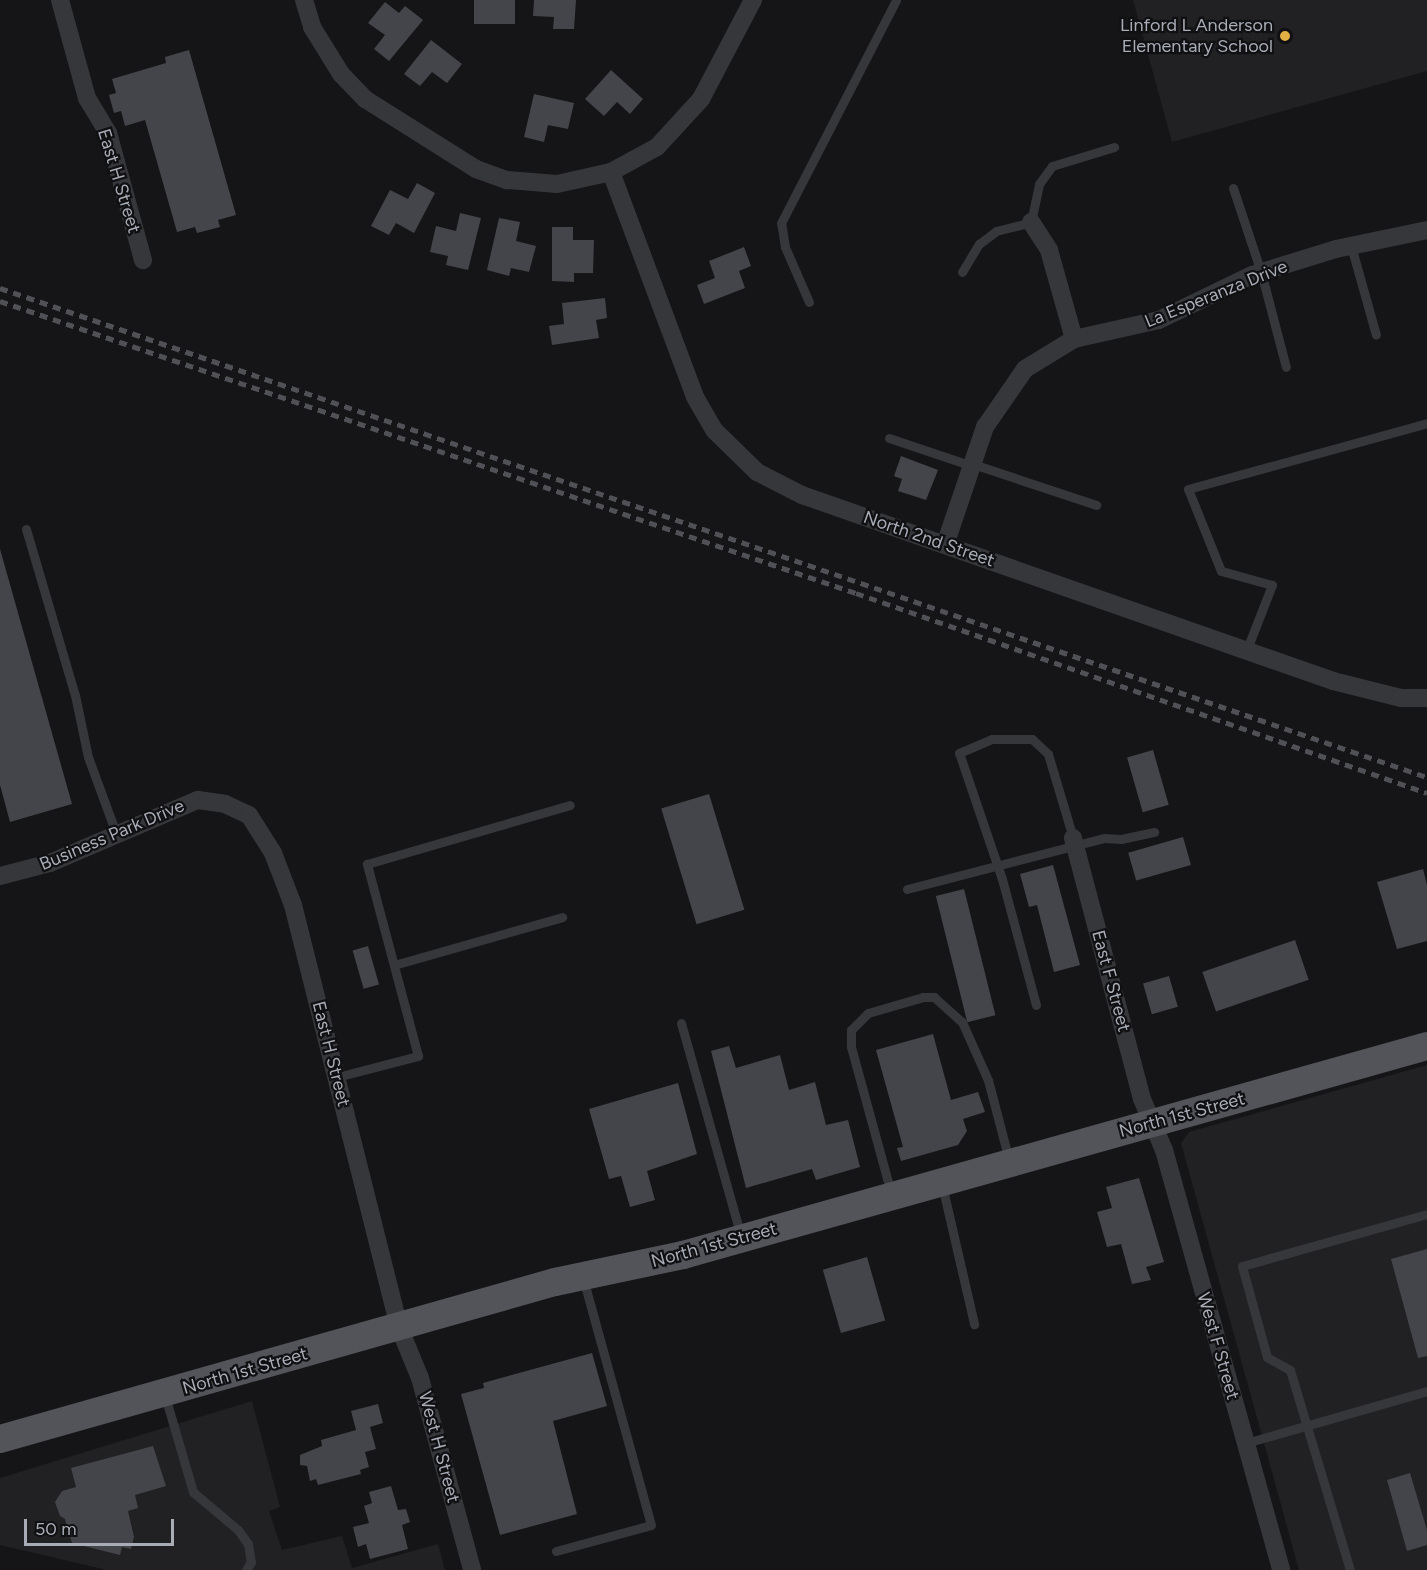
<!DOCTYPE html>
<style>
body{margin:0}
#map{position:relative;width:1427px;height:1570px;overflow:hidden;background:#151517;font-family:Figtree,sans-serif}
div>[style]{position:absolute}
.built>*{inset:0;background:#212124}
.building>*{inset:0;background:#44454a;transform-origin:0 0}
.service>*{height:9px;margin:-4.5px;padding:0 4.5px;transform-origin:4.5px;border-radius:4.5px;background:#36373b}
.minor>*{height:18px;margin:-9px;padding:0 9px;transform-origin:9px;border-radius:9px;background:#36373b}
.primary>*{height:28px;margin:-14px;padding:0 14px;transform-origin:14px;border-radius:14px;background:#53545a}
.rail>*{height:4.5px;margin-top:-2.25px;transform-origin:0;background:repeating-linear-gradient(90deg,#505156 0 8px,transparent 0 14px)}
.dots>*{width:16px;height:16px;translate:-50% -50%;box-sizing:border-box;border:3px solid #101012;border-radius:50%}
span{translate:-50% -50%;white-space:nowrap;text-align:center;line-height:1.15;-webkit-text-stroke:4.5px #101012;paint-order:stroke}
.poi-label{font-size:18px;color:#a8acb6}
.right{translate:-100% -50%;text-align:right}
.street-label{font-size:18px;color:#a8acb6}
.scale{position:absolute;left:24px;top:1519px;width:150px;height:27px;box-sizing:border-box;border:3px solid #a8acb6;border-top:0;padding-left:8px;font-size:18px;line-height:21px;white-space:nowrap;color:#a8acb6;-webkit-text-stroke:4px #101012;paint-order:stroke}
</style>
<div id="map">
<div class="built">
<div style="clip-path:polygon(1133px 0,1427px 0,1427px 71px,1172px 142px)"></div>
<div style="clip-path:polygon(1427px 1065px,1427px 1570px,1299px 1570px,1181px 1143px,1189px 1132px)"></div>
<div style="clip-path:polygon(252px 1401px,280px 1507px,269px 1511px,282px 1550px,342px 1536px,352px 1568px,438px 1544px,445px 1570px,107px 1570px,0 1545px,0 1478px)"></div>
</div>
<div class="building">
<div style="left:474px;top:0;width:41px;height:24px"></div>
<div style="clip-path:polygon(534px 0,576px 0,574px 29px,553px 29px,554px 17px,533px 16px)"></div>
<div style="clip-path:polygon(385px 2px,399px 13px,405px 6px,423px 20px,389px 61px,374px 49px,385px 35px,368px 23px)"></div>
<div style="clip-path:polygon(431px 40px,462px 64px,447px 83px,432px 72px,420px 86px,404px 74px)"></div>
<div style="clip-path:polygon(189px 50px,236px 215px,218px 220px,220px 227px,197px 233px,195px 227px,177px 232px,145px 120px,125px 126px,121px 111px,114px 113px,109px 95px,116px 93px,112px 79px,166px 63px,165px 57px)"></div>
<div style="clip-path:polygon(611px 70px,643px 99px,630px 114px,617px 102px,604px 116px,585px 99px)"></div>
<div style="clip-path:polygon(534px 94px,574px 103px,568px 129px,548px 125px,544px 142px,524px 137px)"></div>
<div style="clip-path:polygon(417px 183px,435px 193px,414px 233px,396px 223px,389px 235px,371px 226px,390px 190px,408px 199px)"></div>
<div style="clip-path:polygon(460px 213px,481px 218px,468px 270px,446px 265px,448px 256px,430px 252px,436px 226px,456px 231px)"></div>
<div style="clip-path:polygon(499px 218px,520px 222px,516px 241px,536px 246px,529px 272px,511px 268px,509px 276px,487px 270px)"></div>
<div style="clip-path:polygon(552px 227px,573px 227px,573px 240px,594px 240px,593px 273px,574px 273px,574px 282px,552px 281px)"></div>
<div style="clip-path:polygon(744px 247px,751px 266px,739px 271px,745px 288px,704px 304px,697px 285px,715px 278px,709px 261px)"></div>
<div style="clip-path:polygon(605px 298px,607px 318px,596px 320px,599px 338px,552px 345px,549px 326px,564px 324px,562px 303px)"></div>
<div style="clip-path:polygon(901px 456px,938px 470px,926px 500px,898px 491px,902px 479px,894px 476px)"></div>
<div style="clip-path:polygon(0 549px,72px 804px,10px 822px,0 785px)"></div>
<div style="left:1153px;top:750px;width:57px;height:27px;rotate:74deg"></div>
<div style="left:709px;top:794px;width:121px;height:50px;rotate:73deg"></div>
<div style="left:1183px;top:837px;width:29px;height:57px;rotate:74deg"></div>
<div style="clip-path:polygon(1053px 865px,1080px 965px,1054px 972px,1037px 905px,1029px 907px,1020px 874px)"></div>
<div style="clip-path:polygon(1423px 869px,1427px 885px,1427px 941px,1397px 949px,1377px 882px)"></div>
<div style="left:964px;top:889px;width:130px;height:29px;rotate:76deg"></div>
<div style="left:1295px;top:940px;width:42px;height:98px;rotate:71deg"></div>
<div style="left:368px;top:946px;width:40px;height:16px;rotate:74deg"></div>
<div style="left:1169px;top:976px;width:32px;height:27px;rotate:74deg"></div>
<div style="clip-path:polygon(933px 1034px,951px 1100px,978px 1092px,985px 1112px,963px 1119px,967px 1131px,958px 1145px,901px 1161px,897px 1148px,903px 1147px,876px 1050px)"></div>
<div style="clip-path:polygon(729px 1046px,736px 1068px,780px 1055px,789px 1090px,815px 1082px,826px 1125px,848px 1120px,860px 1167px,816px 1180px,812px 1169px,746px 1188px,711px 1051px)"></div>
<div style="clip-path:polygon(678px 1083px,697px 1154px,647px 1171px,655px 1200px,630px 1207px,621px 1176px,609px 1179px,589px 1109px)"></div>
<div style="clip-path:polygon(1139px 1178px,1164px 1262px,1146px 1267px,1151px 1280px,1132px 1284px,1121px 1244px,1107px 1247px,1097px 1212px,1112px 1208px,1106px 1187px)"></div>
<div style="clip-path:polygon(1427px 1249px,1427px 1356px,1418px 1358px,1391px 1259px)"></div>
<div style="left:867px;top:1257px;width:66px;height:46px;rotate:74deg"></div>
<div style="clip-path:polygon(592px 1353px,607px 1406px,553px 1421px,577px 1514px,500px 1535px,461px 1394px,484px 1388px,483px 1383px)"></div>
<div style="clip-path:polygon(378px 1404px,383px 1423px,370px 1427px,376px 1449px,365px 1452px,369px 1467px,360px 1470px,361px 1474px,318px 1485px,316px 1479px,310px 1481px,307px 1466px,300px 1465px,300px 1455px,322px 1446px,321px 1440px,356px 1430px,351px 1411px)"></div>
<div style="clip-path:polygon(153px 1446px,166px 1486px,135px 1495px,138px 1508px,128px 1511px,134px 1537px,131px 1549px,122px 1547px,120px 1555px,72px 1543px,65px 1519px,60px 1516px,55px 1502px,62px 1491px,76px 1487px,71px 1468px)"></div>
<div style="clip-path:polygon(1410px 1473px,1427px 1530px,1427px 1545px,1407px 1551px,1387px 1480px)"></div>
<div style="clip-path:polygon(391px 1486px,398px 1510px,406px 1509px,410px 1522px,402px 1525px,408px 1549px,370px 1559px,366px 1544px,358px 1547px,353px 1527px,369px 1523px,364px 1506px,372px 1503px,369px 1492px)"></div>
</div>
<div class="service">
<div style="left:1233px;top:188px;width:89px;rotate:71.6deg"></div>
<div style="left:1261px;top:272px;width:98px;rotate:75.3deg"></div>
<div style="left:1351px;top:246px;width:92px;rotate:74.3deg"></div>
<div style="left:962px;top:272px;width:33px;rotate:-59deg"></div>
<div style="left:979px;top:244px;width:21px;rotate:-37deg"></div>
<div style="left:996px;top:231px;width:36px;rotate:-14deg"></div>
<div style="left:1031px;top:222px;width:39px;rotate:-78deg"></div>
<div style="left:1039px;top:184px;width:22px;rotate:-54deg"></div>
<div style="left:1052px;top:166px;width:65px;rotate:-17deg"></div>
<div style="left:809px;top:302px;width:60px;rotate:-113.6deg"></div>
<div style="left:785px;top:247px;width:24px;rotate:-99deg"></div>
<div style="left:781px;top:223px;width:251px;rotate:-62.7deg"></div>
<div style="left:889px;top:438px;width:88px;rotate:18.6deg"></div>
<div style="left:973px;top:464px;width:130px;rotate:18.4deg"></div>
<div style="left:26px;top:529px;width:173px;rotate:73.6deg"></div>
<div style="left:75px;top:695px;width:63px;rotate:78.2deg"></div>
<div style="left:88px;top:757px;width:84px;rotate:69.8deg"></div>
<div style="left:1247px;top:649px;width:69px;rotate:-68.7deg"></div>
<div style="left:1272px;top:585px;width:53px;rotate:-164.6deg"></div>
<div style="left:1221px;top:571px;width:88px;rotate:-111.9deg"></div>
<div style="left:1188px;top:489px;width:248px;rotate:-15.4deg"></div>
<div style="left:907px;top:889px;width:203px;rotate:-14.5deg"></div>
<div style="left:1104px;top:838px;width:17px;rotate:3deg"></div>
<div style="left:1121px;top:839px;width:34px;rotate:-12deg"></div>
<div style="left:394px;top:965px;width:175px;rotate:-15.9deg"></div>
<div style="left:1036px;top:1005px;width:131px;rotate:-105.1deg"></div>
<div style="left:1002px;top:879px;width:133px;rotate:-108.8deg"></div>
<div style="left:959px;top:753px;width:36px;rotate:-23deg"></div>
<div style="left:992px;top:739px;width:40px"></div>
<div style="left:1032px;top:739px;width:22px;rotate:43deg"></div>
<div style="left:1048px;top:754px;width:88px;rotate:73.4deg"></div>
<div style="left:681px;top:1023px;width:221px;rotate:74.3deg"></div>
<div style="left:337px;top:1077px;width:84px;rotate:-14.5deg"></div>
<div style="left:418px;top:1056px;width:199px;rotate:-104.9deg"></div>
<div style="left:367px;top:864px;width:211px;rotate:-16.2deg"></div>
<div style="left:942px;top:1185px;width:143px;rotate:77deg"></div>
<div style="left:891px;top:1193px;width:151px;rotate:-105.3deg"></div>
<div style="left:851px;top:1047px;width:17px;rotate:-90deg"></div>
<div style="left:851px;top:1030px;width:24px;rotate:-45deg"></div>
<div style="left:868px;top:1013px;width:57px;rotate:-16.2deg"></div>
<div style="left:923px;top:997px;width:11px"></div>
<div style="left:934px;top:997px;width:38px;rotate:42deg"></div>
<div style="left:962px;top:1022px;width:64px;rotate:65.9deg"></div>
<div style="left:988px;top:1080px;width:83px;rotate:75.3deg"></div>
<div style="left:165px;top:1396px;width:100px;rotate:73.7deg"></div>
<div style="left:193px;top:1492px;width:59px;rotate:40.2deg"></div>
<div style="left:238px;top:1530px;width:17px;rotate:54deg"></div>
<div style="left:248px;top:1544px;width:18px;rotate:81deg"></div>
<div style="left:251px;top:1562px;width:9px;rotate:122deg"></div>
<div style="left:1246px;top:1443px;width:188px;rotate:-16deg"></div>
<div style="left:556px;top:1551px;width:98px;rotate:-15.3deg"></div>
<div style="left:651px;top:1525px;width:256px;rotate:-105.4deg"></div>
<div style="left:1350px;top:1570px;width:209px;rotate:-106.7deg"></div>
<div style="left:1290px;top:1370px;width:26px;rotate:-151deg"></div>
<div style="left:1267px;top:1357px;width:94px;rotate:-105.4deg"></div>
<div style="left:1242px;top:1266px;width:192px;rotate:-15.7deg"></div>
</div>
<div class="minor">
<div style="left:60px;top:0;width:102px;rotate:74.6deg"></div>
<div style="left:87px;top:98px;width:41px;rotate:59deg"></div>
<div style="left:108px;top:133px;width:132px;rotate:74.6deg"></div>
<div style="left:304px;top:0;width:28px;rotate:73deg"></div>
<div style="left:312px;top:27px;width:55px;rotate:58.3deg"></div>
<div style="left:341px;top:74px;width:35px;rotate:46deg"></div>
<div style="left:365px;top:99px;width:131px;rotate:32.2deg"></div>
<div style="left:476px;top:169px;width:33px;rotate:20deg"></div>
<div style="left:507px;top:180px;width:50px;rotate:4.6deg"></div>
<div style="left:557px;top:184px;width:55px;rotate:-12.5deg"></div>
<div style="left:611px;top:172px;width:52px;rotate:-28.5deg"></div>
<div style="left:657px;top:147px;width:65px;rotate:-47.5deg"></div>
<div style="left:701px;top:99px;width:112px;rotate:-62.3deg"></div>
<div style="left:611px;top:172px;width:240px;rotate:69.5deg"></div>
<div style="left:695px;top:397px;width:39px;rotate:60deg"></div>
<div style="left:715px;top:431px;width:59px;rotate:44.3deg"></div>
<div style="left:757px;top:472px;width:51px;rotate:27.1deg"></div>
<div style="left:802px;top:495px;width:563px;rotate:19.3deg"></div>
<div style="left:1333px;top:681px;width:70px;rotate:14deg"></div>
<div style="left:1401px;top:698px;width:26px"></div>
<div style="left:1031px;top:222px;width:33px;rotate:57deg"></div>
<div style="left:1049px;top:250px;width:92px;rotate:74.3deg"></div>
<div style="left:945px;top:545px;width:125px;rotate:-71.3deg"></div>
<div style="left:985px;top:427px;width:70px;rotate:-55.4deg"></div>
<div style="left:1025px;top:369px;width:57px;rotate:-31.5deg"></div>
<div style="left:1074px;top:339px;width:87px;rotate:-12.6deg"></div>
<div style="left:1159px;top:320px;width:103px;rotate:-25.8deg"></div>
<div style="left:1252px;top:275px;width:88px;rotate:-17.2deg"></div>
<div style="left:1336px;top:249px;width:93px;rotate:-11.8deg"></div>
<div style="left:1073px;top:838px;width:270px;rotate:75.2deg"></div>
<div style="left:1142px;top:1099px;width:56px;rotate:66.7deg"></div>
<div style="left:1164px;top:1150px;width:436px;rotate:74.4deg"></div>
<div style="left:0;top:876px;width:52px;rotate:-14.6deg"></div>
<div style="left:50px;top:863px;width:161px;rotate:-23.1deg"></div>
<div style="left:198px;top:800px;width:27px;rotate:8deg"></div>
<div style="left:225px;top:804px;width:26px;rotate:25deg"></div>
<div style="left:249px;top:815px;width:45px;rotate:57.7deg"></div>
<div style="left:273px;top:853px;width:56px;rotate:69deg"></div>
<div style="left:293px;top:905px;width:435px;rotate:75.9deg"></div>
<div style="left:399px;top:1327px;width:55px;rotate:67.6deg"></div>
<div style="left:420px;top:1378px;width:199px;rotate:74.8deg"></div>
</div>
<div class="primary">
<div style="left:0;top:1439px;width:577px;rotate:-15.8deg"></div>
<div style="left:555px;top:1282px;width:131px;rotate:-11.9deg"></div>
<div style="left:683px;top:1255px;width:773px;rotate:-15.69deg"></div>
</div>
<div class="rail">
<div style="left:0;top:288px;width:1508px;rotate:18.92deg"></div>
<div style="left:0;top:301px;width:904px;rotate:18.84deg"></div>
<div style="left:856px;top:593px;width:605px;rotate:19.3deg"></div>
</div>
<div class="dots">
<div style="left:1285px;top:36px;background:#e1af43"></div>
</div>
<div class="poi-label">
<span class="right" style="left:1273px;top:36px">Linford L Anderson<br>Elementary School</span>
</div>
<div class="street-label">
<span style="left:119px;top:181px;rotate:73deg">East H Street</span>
<span style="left:1216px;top:294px;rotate:-22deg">La Esperanza Drive</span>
<span style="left:929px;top:539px;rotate:19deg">North 2nd Street</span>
<span style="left:112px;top:835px;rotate:-23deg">Business Park Drive</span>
<span style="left:1111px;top:981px;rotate:75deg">East F Street</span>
<span style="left:331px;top:1054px;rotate:76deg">East H Street</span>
<span style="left:1182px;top:1115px;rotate:-15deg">North 1st Street</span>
<span style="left:714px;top:1245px;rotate:-15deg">North 1st Street</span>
<span style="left:1218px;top:1346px;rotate:74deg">West F Street</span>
<span style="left:245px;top:1371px;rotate:-16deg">North 1st Street</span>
<span style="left:439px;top:1447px;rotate:75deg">West H Street</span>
</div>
<div class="scale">50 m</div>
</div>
